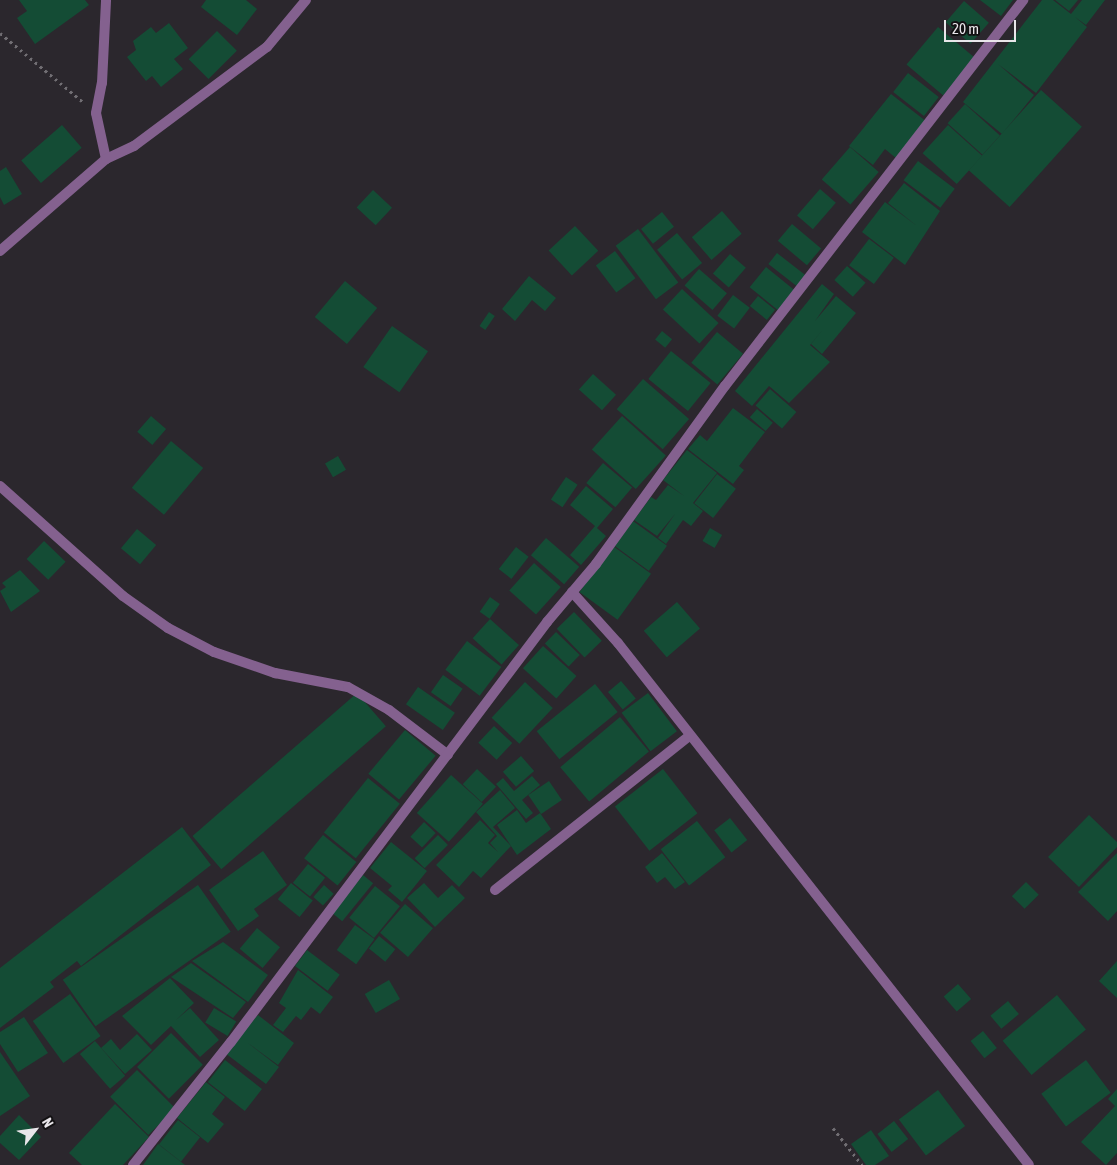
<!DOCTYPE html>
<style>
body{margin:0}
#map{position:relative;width:1117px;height:1165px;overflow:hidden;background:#2b272d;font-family:"Asap Condensed",sans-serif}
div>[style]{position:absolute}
.building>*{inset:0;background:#144c35;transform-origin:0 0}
.path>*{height:3px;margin-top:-1.5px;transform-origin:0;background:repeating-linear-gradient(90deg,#716e73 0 2.5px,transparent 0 6.5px)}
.street>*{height:10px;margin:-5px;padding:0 5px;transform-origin:5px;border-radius:5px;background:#84618f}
span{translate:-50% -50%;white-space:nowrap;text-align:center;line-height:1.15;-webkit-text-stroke:4px #131113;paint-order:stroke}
.north{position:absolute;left:10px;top:1105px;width:50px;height:50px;-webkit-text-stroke:4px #131113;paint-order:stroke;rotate:60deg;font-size:14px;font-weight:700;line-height:20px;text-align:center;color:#e9e6ea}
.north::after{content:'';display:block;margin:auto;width:18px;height:22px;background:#e9e6ea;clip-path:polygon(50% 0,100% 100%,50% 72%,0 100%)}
.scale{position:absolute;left:944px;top:20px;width:72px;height:22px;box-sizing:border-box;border:2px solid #e9e6ea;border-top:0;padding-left:6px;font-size:15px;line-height:18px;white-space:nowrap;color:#e9e6ea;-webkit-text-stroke:4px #131113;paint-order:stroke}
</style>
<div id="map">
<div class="building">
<div style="clip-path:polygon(19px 0,85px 0,89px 5px,35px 44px,17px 18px,27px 11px)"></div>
<div style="clip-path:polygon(206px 0,246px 0,257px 9px,237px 35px,201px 7px)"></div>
<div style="clip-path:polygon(980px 0,1013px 0,1001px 16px)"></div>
<div style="clip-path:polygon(1042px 0,1053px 0,1071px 14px,1082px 0,1105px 0,1086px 25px,1075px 17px,1087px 27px,1036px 93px,998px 64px,1034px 95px,1002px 134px,963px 102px)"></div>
<div style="clip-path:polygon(1055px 0,1078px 0,1069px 11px)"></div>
<div style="left:964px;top:1px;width:33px;height:28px;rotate:41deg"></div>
<div style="clip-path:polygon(169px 23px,188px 48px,174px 59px,183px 69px,161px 87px,152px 76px,146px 81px,127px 57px,136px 50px,133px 41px,151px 27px,156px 33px)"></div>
<div style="left:938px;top:27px;width:48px;height:49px;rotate:40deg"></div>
<div style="left:217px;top:31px;width:28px;height:40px;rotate:45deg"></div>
<div style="left:908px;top:73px;width:39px;height:24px;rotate:38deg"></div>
<div style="left:1041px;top:90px;width:55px;height:108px;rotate:42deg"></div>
<div style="clip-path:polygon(891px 94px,927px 122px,897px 159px,885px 149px,873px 165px,849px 146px)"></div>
<div style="left:965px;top:104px;width:47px;height:26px;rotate:42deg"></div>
<div style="left:62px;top:125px;width:30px;height:54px;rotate:49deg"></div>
<div style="left:948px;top:125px;width:46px;height:38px;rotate:42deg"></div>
<div style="left:850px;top:147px;width:38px;height:43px;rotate:41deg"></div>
<div style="left:918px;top:161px;width:46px;height:24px;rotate:37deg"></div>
<div style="clip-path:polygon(6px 167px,22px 194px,4px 205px,0 197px,0 171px)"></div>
<div style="clip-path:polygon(904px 183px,940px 211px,905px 265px,862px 232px,885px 202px,917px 226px,888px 203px)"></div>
<div style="left:820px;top:189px;width:21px;height:35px;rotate:41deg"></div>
<div style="left:373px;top:190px;width:26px;height:24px;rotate:43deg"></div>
<div style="left:722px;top:211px;width:30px;height:40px;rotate:49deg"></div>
<div style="left:662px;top:212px;width:19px;height:27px;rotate:51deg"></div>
<div style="left:792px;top:224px;width:38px;height:22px;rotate:40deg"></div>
<div style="left:575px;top:226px;width:34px;height:36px;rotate:47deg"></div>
<div style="left:638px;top:229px;width:67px;height:28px;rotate:53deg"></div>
<div style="left:677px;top:233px;width:39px;height:26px;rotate:50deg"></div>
<div style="left:869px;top:239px;width:31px;height:33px;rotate:37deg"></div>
<div style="left:615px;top:251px;width:34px;height:24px;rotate:53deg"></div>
<div style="left:777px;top:253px;width:37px;height:14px;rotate:38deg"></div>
<div style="left:730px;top:254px;width:21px;height:26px;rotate:41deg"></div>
<div style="left:847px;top:266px;width:25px;height:19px;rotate:42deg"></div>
<div style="left:766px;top:267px;width:40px;height:26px;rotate:39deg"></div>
<div style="left:699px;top:269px;width:37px;height:22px;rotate:41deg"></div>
<div style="clip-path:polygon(529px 276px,556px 298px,545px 311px,532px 300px,515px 321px,502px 309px)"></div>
<div style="left:345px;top:281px;width:42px;height:47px;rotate:40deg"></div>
<div style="clip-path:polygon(822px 284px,834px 294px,815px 321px,836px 296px,856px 313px,822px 354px,811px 344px,824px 328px,810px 345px,830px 362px,789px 403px,769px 386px,752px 406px,735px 391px)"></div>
<div style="left:682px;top:289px;width:50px;height:28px;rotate:43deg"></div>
<div style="left:733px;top:295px;width:21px;height:26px;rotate:37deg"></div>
<div style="left:758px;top:296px;width:22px;height:13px;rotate:39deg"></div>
<div style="left:489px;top:312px;width:7px;height:17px;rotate:34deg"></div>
<div style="left:392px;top:326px;width:44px;height:50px;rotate:35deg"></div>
<div style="left:662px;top:331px;width:13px;height:11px;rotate:39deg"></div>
<div style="left:717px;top:332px;width:34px;height:40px;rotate:40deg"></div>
<div style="left:671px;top:351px;width:51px;height:36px;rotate:39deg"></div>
<div style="left:593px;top:374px;width:31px;height:21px;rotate:42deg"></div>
<div style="left:643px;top:379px;width:61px;height:40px;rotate:41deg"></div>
<div style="left:770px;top:389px;width:35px;height:22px;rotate:41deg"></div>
<div style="clip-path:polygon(733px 408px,765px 432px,739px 466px,744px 470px,733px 484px,688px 449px,700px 435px,707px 441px)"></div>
<div style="left:757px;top:409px;width:21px;height:11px;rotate:41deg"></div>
<div style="left:151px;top:416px;width:20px;height:21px;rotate:41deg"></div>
<div style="left:622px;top:416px;width:59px;height:45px;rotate:42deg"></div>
<div style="left:171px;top:441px;width:42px;height:61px;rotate:40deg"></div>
<div style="clip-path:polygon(687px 450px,717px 473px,693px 503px,703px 511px,691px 526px,683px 520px,666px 544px,658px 538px,675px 514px,657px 536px,634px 520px,651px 497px,656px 500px,668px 485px,684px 496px,663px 480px)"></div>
<div style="left:338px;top:456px;width:16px;height:15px;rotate:60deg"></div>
<div style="left:603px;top:463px;width:38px;height:26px;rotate:40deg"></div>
<div style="left:717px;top:474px;width:24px;height:37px;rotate:38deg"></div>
<div style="left:566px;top:477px;width:14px;height:27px;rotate:34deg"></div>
<div style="clip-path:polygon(586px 486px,613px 509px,597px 528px,606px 536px,581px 565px,570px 555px,595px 526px,570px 505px)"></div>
<div style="left:633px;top:521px;width:42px;height:31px;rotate:36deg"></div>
<div style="left:710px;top:528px;width:14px;height:15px;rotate:30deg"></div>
<div style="left:137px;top:529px;width:25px;height:25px;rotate:40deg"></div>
<div style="left:546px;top:538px;width:44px;height:23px;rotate:41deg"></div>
<div style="left:44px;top:541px;width:30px;height:25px;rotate:44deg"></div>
<div style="left:613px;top:546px;width:47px;height:57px;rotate:36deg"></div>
<div style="left:516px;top:547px;width:16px;height:28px;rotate:38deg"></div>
<div style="left:534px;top:563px;width:36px;height:37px;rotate:42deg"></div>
<div style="clip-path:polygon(20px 570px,40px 591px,11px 612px,0 591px,6px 587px,2px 583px)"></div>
<div style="left:490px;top:597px;width:12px;height:18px;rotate:35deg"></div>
<div style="left:677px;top:602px;width:35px;height:44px;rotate:49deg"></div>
<div style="left:574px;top:612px;width:40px;height:24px;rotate:46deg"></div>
<div style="left:490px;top:619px;width:39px;height:26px;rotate:42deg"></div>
<div style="left:556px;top:632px;width:33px;height:16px;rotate:44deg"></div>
<div style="left:467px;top:641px;width:43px;height:36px;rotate:37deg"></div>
<div style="left:543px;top:646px;width:45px;height:30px;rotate:42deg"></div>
<div style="left:443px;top:675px;width:24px;height:21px;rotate:35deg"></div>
<div style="left:621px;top:681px;width:23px;height:17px;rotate:50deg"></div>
<div style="left:525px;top:682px;width:38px;height:49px;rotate:43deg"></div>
<div style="left:595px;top:684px;width:36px;height:75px;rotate:51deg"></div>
<div style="left:418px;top:687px;width:45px;height:21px;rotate:35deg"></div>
<div style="left:357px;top:693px;width:44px;height:218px;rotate:49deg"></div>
<div style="left:648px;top:693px;width:48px;height:33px;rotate:53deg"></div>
<div style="left:620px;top:717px;width:45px;height:78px;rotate:50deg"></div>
<div style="left:494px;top:726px;width:25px;height:23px;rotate:43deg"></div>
<div style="left:405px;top:730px;width:40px;height:57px;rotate:40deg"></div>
<div style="left:521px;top:756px;width:20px;height:24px;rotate:49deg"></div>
<div style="left:477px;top:769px;width:26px;height:21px;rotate:43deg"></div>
<div style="left:663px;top:769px;width:56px;height:61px;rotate:52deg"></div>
<div style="left:451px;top:775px;width:43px;height:51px;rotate:42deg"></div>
<div style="clip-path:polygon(532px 776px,540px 785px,522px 800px,533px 813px,526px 819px,496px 784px,503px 778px,514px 791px)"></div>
<div style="left:368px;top:778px;width:41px;height:70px;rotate:39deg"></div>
<div style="left:549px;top:781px;width:23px;height:25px;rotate:56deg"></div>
<div style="clip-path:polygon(500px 790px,515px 808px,493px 827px,511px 846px,481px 878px,473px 871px,459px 887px,436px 865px,480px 820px,495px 835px,488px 843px,498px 852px,490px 843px,497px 836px,476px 812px)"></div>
<div style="clip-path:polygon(517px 810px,526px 823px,540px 813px,551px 829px,517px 855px,497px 825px)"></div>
<div style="clip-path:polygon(1089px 815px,1117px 842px,1117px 847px,1079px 887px,1048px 857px)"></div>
<div style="left:730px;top:818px;width:28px;height:20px;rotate:52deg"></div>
<div style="left:697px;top:821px;width:46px;height:46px;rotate:52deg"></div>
<div style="left:424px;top:822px;width:16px;height:20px;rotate:43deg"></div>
<div style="clip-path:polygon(182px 827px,211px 865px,81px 966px,77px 961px,50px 982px,54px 987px,0 1028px,0 968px)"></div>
<div style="left:323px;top:835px;width:43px;height:30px;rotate:39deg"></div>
<div style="left:438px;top:835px;width:14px;height:33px;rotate:45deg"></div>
<div style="clip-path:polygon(391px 842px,427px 871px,402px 902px,388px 890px,392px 886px,370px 868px)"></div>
<div style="clip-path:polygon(263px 851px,287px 885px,254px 909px,259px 916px,238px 931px,209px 890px)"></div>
<div style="clip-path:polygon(662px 853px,685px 882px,675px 889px,665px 877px,657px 883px,645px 867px)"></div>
<div style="clip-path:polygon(1117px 853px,1117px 911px,1108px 921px,1078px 892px)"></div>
<div style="left:308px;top:864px;width:22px;height:24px;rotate:39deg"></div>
<div style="left:363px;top:875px;width:13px;height:49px;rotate:39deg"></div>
<div style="left:1026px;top:882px;width:18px;height:20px;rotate:45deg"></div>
<div style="left:291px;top:883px;width:28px;height:21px;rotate:39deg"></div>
<div style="clip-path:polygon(424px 883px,438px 898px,452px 885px,465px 898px,435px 927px,407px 898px)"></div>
<div style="left:198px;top:885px;width:57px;height:165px;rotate:55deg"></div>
<div style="left:324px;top:885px;width:13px;height:16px;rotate:42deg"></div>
<div style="left:375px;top:886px;width:32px;height:41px;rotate:39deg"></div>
<div style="left:405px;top:904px;width:37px;height:38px;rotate:41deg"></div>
<div style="left:355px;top:925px;width:24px;height:31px;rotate:36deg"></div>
<div style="left:257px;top:928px;width:30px;height:27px;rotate:40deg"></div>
<div style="left:379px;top:936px;width:21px;height:16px;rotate:39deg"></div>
<div style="clip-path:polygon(223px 942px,268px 975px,248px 1002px,192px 961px)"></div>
<div style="left:307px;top:950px;width:41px;height:20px;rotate:37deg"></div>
<div style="clip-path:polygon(1117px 961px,1117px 998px,1099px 981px)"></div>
<div style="clip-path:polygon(191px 963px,246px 1002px,233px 1018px,171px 977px)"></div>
<div style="clip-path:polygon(298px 970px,333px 997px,320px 1014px,311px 1007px,301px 1020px,296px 1016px,283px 1032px,273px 1025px,286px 1008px,279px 1003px)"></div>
<div style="clip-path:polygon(170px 978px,194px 1003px,176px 1020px,190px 1008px,219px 1040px,200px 1057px,171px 1026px,151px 1045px,122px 1016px)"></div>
<div style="left:389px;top:980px;width:22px;height:28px;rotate:60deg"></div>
<div style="left:958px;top:984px;width:20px;height:19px;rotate:49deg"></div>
<div style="left:70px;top:994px;width:52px;height:46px;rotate:54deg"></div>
<div style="left:1057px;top:995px;width:45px;height:71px;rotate:50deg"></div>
<div style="left:1008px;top:1001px;width:17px;height:23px;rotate:50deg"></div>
<div style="left:214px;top:1008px;width:26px;height:17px;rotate:31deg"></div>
<div style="clip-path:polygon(258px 1015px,294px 1043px,278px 1065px,248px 1043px,279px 1067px,266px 1084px,225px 1053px)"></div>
<div style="clip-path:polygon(24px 1017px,48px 1053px,18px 1072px,0 1044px,0 1032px)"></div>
<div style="left:983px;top:1031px;width:22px;height:16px;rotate:51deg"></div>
<div style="left:171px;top:1033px;width:45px;height:48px;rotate:45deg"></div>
<div style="clip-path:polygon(137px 1034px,152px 1050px,125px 1074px,101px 1048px,111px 1039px,120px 1050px)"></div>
<div style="left:95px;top:1041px;width:46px;height:20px;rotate:49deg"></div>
<div style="clip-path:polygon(0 1052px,30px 1096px,0 1116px)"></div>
<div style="left:225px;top:1060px;width:47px;height:28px;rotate:38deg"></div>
<div style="left:1086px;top:1060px;width:41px;height:56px;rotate:53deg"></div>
<div style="left:137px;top:1070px;width:54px;height:38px;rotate:45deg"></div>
<div style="clip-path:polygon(206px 1082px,225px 1097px,212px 1114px,224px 1124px,208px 1143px,177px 1118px)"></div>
<div style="clip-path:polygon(1117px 1089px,1117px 1153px,1106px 1165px,1081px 1142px,1115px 1106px,1108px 1099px)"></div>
<div style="left:938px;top:1090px;width:45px;height:49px;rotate:53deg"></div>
<div style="clip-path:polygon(115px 1104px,149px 1137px,123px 1165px,82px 1165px,69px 1153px)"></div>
<div style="clip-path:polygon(19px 1115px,41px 1137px,19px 1160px,0 1143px,0 1136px)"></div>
<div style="left:178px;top:1120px;width:28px;height:31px;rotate:38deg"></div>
<div style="left:894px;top:1121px;width:23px;height:21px;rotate:52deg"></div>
<div style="clip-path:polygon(871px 1130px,889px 1156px,875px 1165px,866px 1165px,851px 1144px)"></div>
<div style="clip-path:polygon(158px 1144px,185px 1165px,143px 1165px)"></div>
</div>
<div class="path">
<div style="left:0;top:33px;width:107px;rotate:39.7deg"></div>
<div style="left:833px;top:1128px;width:47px;rotate:51.9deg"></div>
</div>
<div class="street">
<div style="left:106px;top:159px;width:47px;rotate:-102.3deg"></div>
<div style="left:96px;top:113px;width:31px;rotate:-79deg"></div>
<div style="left:102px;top:83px;width:83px;rotate:-87.2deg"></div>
<div style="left:0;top:251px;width:140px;rotate:-41deg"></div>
<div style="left:106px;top:159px;width:31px;rotate:-25deg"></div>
<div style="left:134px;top:146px;width:166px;rotate:-36.7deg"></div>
<div style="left:267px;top:47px;width:61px;rotate:-50.3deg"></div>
<div style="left:0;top:486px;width:165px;rotate:41.8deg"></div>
<div style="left:123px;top:596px;width:55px;rotate:35.4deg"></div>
<div style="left:168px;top:628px;width:52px;rotate:27.6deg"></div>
<div style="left:214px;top:652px;width:65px;rotate:19deg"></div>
<div style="left:275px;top:673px;width:74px;rotate:10.9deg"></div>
<div style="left:348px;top:687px;width:47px;rotate:29.3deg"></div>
<div style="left:389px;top:710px;width:74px;rotate:37.3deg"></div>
<div style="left:572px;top:592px;width:69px;rotate:48deg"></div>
<div style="left:618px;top:643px;width:664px;rotate:51.78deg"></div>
<div style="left:495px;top:890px;width:248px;rotate:-38.4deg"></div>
<div style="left:133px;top:1165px;width:157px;rotate:-51.5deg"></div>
<div style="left:231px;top:1042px;width:526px;rotate:-53.04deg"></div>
<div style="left:547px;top:622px;width:76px;rotate:-49.8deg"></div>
<div style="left:596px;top:564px;width:220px;rotate:-54.1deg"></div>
<div style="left:725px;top:386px;width:488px;rotate:-52.3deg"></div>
</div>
<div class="north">N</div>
<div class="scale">20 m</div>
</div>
